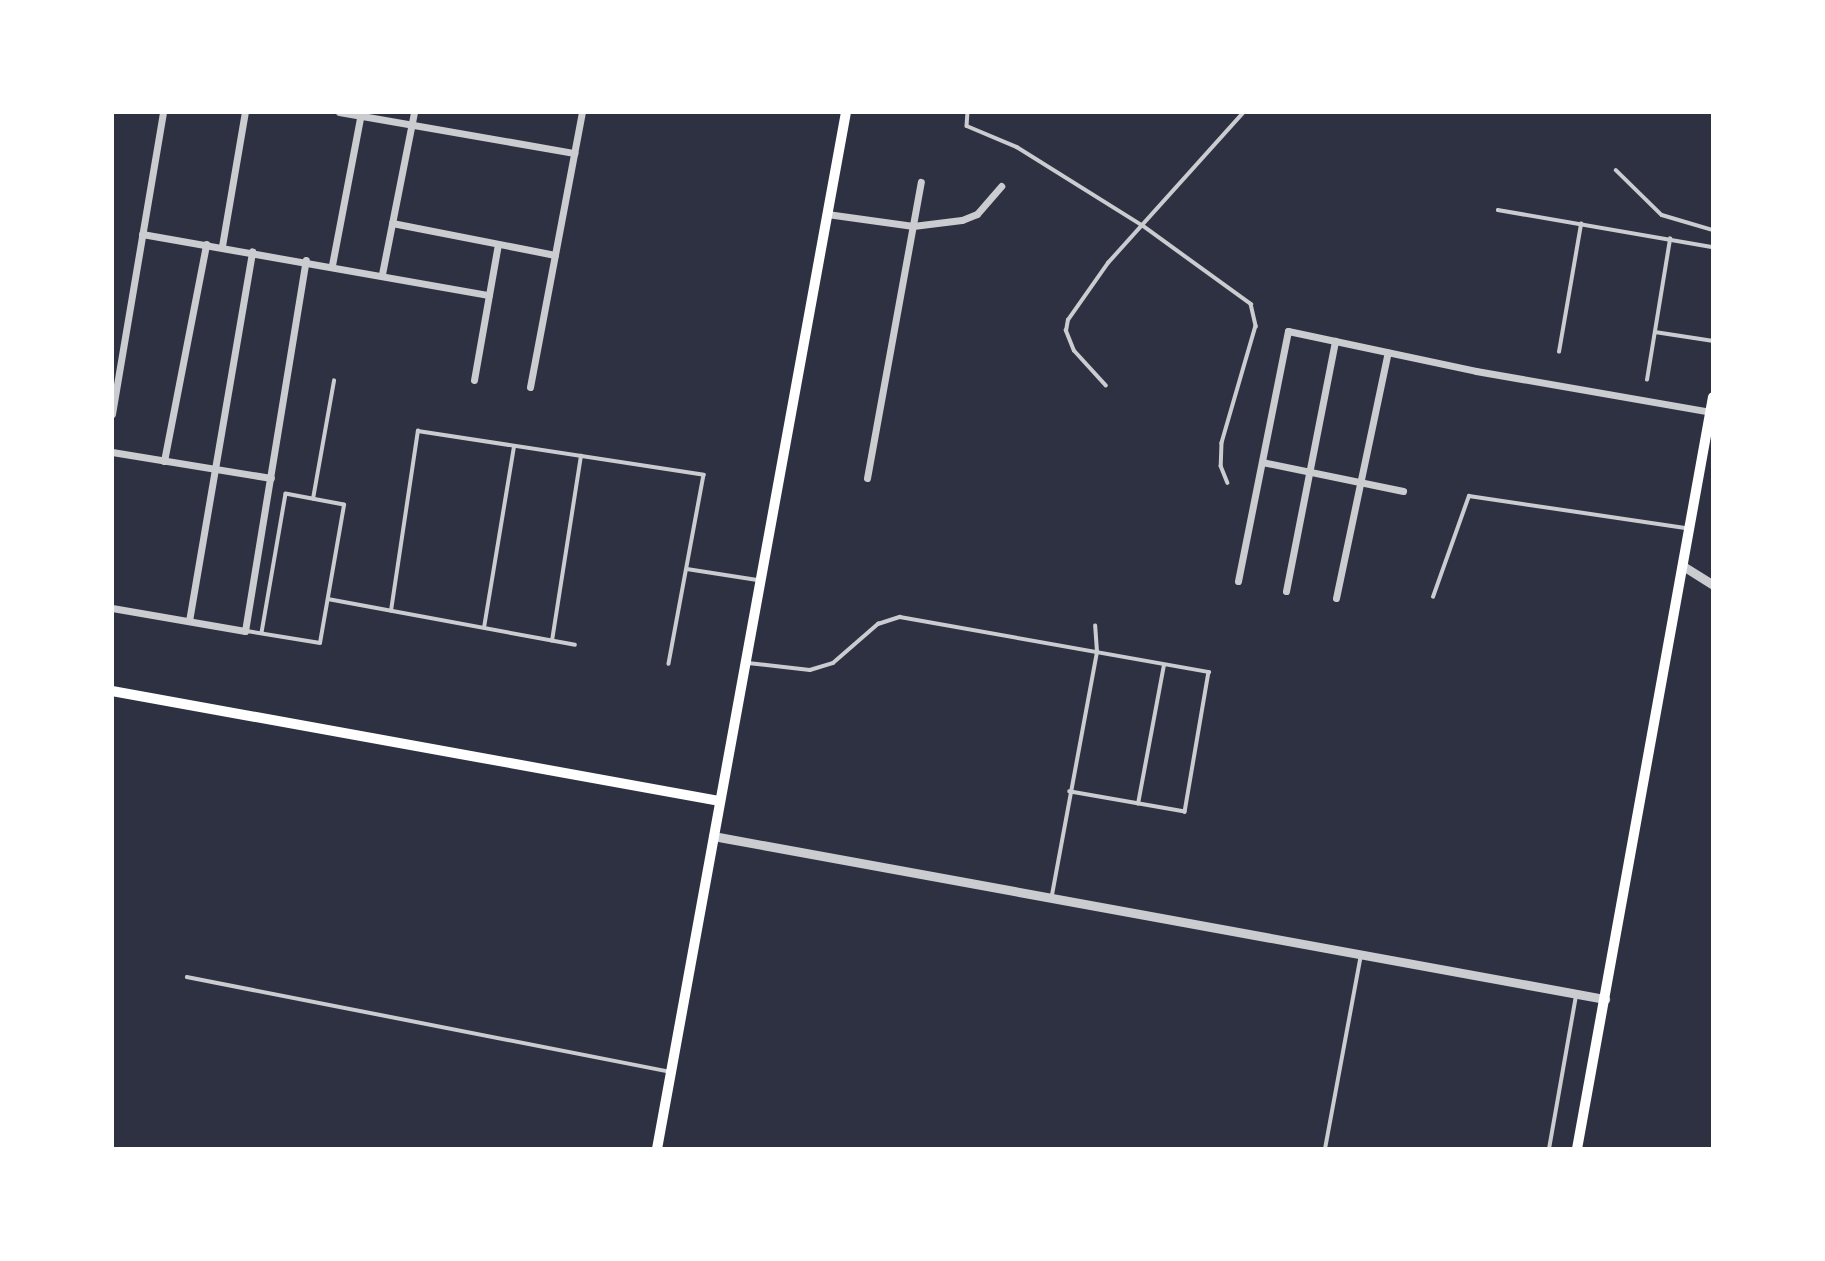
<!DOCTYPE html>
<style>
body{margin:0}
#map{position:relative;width:1825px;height:1261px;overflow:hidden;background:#2d3142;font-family:Roboto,sans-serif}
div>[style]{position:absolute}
.service>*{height:3.5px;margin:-1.75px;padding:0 1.75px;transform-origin:1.75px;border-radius:1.75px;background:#caccd0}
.minor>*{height:7px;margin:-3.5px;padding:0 3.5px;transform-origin:3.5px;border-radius:3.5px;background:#caccd0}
.tertiary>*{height:9px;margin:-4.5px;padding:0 4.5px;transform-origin:4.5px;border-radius:4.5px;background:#caccd0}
.secondary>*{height:10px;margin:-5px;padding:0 5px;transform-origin:5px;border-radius:5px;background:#fff}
span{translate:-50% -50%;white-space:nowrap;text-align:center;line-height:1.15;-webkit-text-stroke:5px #fff;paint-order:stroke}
.frame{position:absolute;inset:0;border:114px solid #fff;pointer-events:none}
</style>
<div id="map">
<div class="service">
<div style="left:968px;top:112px;width:14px;rotate:94deg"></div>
<div style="left:967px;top:126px;width:54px;rotate:22.8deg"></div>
<div style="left:1017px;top:147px;width:147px;rotate:32deg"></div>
<div style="left:1142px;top:225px;width:135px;rotate:35.9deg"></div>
<div style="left:1251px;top:304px;width:23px;rotate:77deg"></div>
<div style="left:1256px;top:326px;width:122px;rotate:106.2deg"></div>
<div style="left:1222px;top:443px;width:23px;rotate:92deg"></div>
<div style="left:1221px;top:466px;width:18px;rotate:68deg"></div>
<div style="left:1616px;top:170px;width:64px;rotate:44.4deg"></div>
<div style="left:1662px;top:215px;width:53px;rotate:16.4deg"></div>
<div style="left:1498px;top:210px;width:218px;rotate:9.8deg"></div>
<div style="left:1655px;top:332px;width:59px;rotate:8.8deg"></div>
<div style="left:1559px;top:352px;width:130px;rotate:-80.2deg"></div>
<div style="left:1647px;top:380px;width:143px;rotate:-80.7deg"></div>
<div style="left:1106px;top:386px;width:47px;rotate:-132.4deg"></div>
<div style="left:1074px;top:351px;width:22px;rotate:-112deg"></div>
<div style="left:1066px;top:331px;width:11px;rotate:-80deg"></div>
<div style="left:1068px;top:320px;width:70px;rotate:-54.9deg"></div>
<div style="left:1108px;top:263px;width:203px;rotate:-48deg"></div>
<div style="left:313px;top:499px;width:120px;rotate:-79.9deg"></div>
<div style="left:687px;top:569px;width:71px;rotate:8.9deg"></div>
<div style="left:1433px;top:597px;width:107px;rotate:-70.4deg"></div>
<div style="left:1469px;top:496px;width:220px;rotate:8.4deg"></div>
<div style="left:328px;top:599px;width:251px;rotate:10.5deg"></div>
<div style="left:391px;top:611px;width:182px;rotate:-81.5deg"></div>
<div style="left:418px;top:431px;width:289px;rotate:8.7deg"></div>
<div style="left:704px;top:475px;width:192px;rotate:100.5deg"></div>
<div style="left:484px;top:628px;width:184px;rotate:-80.6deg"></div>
<div style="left:247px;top:631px;width:74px;rotate:9.3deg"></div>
<div style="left:320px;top:643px;width:140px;rotate:-80.1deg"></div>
<div style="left:344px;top:505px;width:59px;rotate:-169.3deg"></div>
<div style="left:286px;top:494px;width:141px;rotate:99.8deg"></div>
<div style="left:552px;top:641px;width:187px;rotate:-81.1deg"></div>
<div style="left:748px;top:663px;width:62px;rotate:6.4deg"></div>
<div style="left:810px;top:670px;width:24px;rotate:-17deg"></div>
<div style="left:833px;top:663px;width:60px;rotate:-40.9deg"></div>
<div style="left:878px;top:624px;width:23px;rotate:-18deg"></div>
<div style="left:900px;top:617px;width:314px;rotate:10.1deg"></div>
<div style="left:1209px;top:672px;width:142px;rotate:99.7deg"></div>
<div style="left:1185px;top:812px;width:117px;rotate:-170.1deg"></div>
<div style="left:1138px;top:804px;width:141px;rotate:-79.4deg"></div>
<div style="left:1052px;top:895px;width:247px;rotate:-79.5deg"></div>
<div style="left:1097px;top:652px;width:26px;rotate:-94deg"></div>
<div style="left:187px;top:977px;width:491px;rotate:11.1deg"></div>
<div style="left:1325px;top:1149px;width:197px;rotate:-79.5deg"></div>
<div style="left:1549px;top:1149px;width:155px;rotate:-80deg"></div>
</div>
<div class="minor">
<div style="left:339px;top:112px;width:239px;rotate:9.9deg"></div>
<div style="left:827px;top:214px;width:87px;rotate:7.9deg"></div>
<div style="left:913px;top:226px;width:49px;rotate:-7deg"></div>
<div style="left:962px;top:220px;width:16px;rotate:-22deg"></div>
<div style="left:977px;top:214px;width:37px;rotate:-49deg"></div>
<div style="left:392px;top:223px;width:166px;rotate:11.1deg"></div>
<div style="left:142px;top:234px;width:352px;rotate:10deg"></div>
<div style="left:222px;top:246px;width:136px;rotate:-80.3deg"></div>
<div style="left:332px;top:265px;width:155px;rotate:-79.2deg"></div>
<div style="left:382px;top:274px;width:165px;rotate:-78.8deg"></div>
<div style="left:474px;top:380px;width:138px;rotate:-80deg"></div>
<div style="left:530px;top:387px;width:280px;rotate:-79.3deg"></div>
<div style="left:112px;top:414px;width:306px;rotate:-80.4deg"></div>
<div style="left:112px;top:452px;width:161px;rotate:9.3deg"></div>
<div style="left:164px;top:461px;width:221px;rotate:-79deg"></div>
<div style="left:1262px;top:462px;width:144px;rotate:11.6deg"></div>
<div style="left:867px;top:478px;width:301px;rotate:-79.7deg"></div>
<div style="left:1238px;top:581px;width:255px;rotate:-78.7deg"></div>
<div style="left:1288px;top:331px;width:192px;rotate:12deg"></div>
<div style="left:1476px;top:371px;width:238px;rotate:9.9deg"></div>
<div style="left:1286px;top:591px;width:255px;rotate:-78.9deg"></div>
<div style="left:1336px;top:598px;width:251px;rotate:-78.1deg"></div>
<div style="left:112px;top:608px;width:135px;rotate:9.8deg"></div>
<div style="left:245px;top:631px;width:376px;rotate:-80.7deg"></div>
<div style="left:189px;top:621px;width:375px;rotate:-80.3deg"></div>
</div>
<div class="tertiary">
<div style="left:1683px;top:566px;width:36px;rotate:32deg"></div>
<div style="left:713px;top:836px;width:907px;rotate:10.36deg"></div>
</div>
<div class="secondary">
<div style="left:112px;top:691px;width:618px;rotate:10.26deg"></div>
<div style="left:657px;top:1149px;width:1054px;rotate:-79.67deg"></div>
<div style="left:1577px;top:1149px;width:764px;rotate:-79.75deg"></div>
</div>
<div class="frame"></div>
</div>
